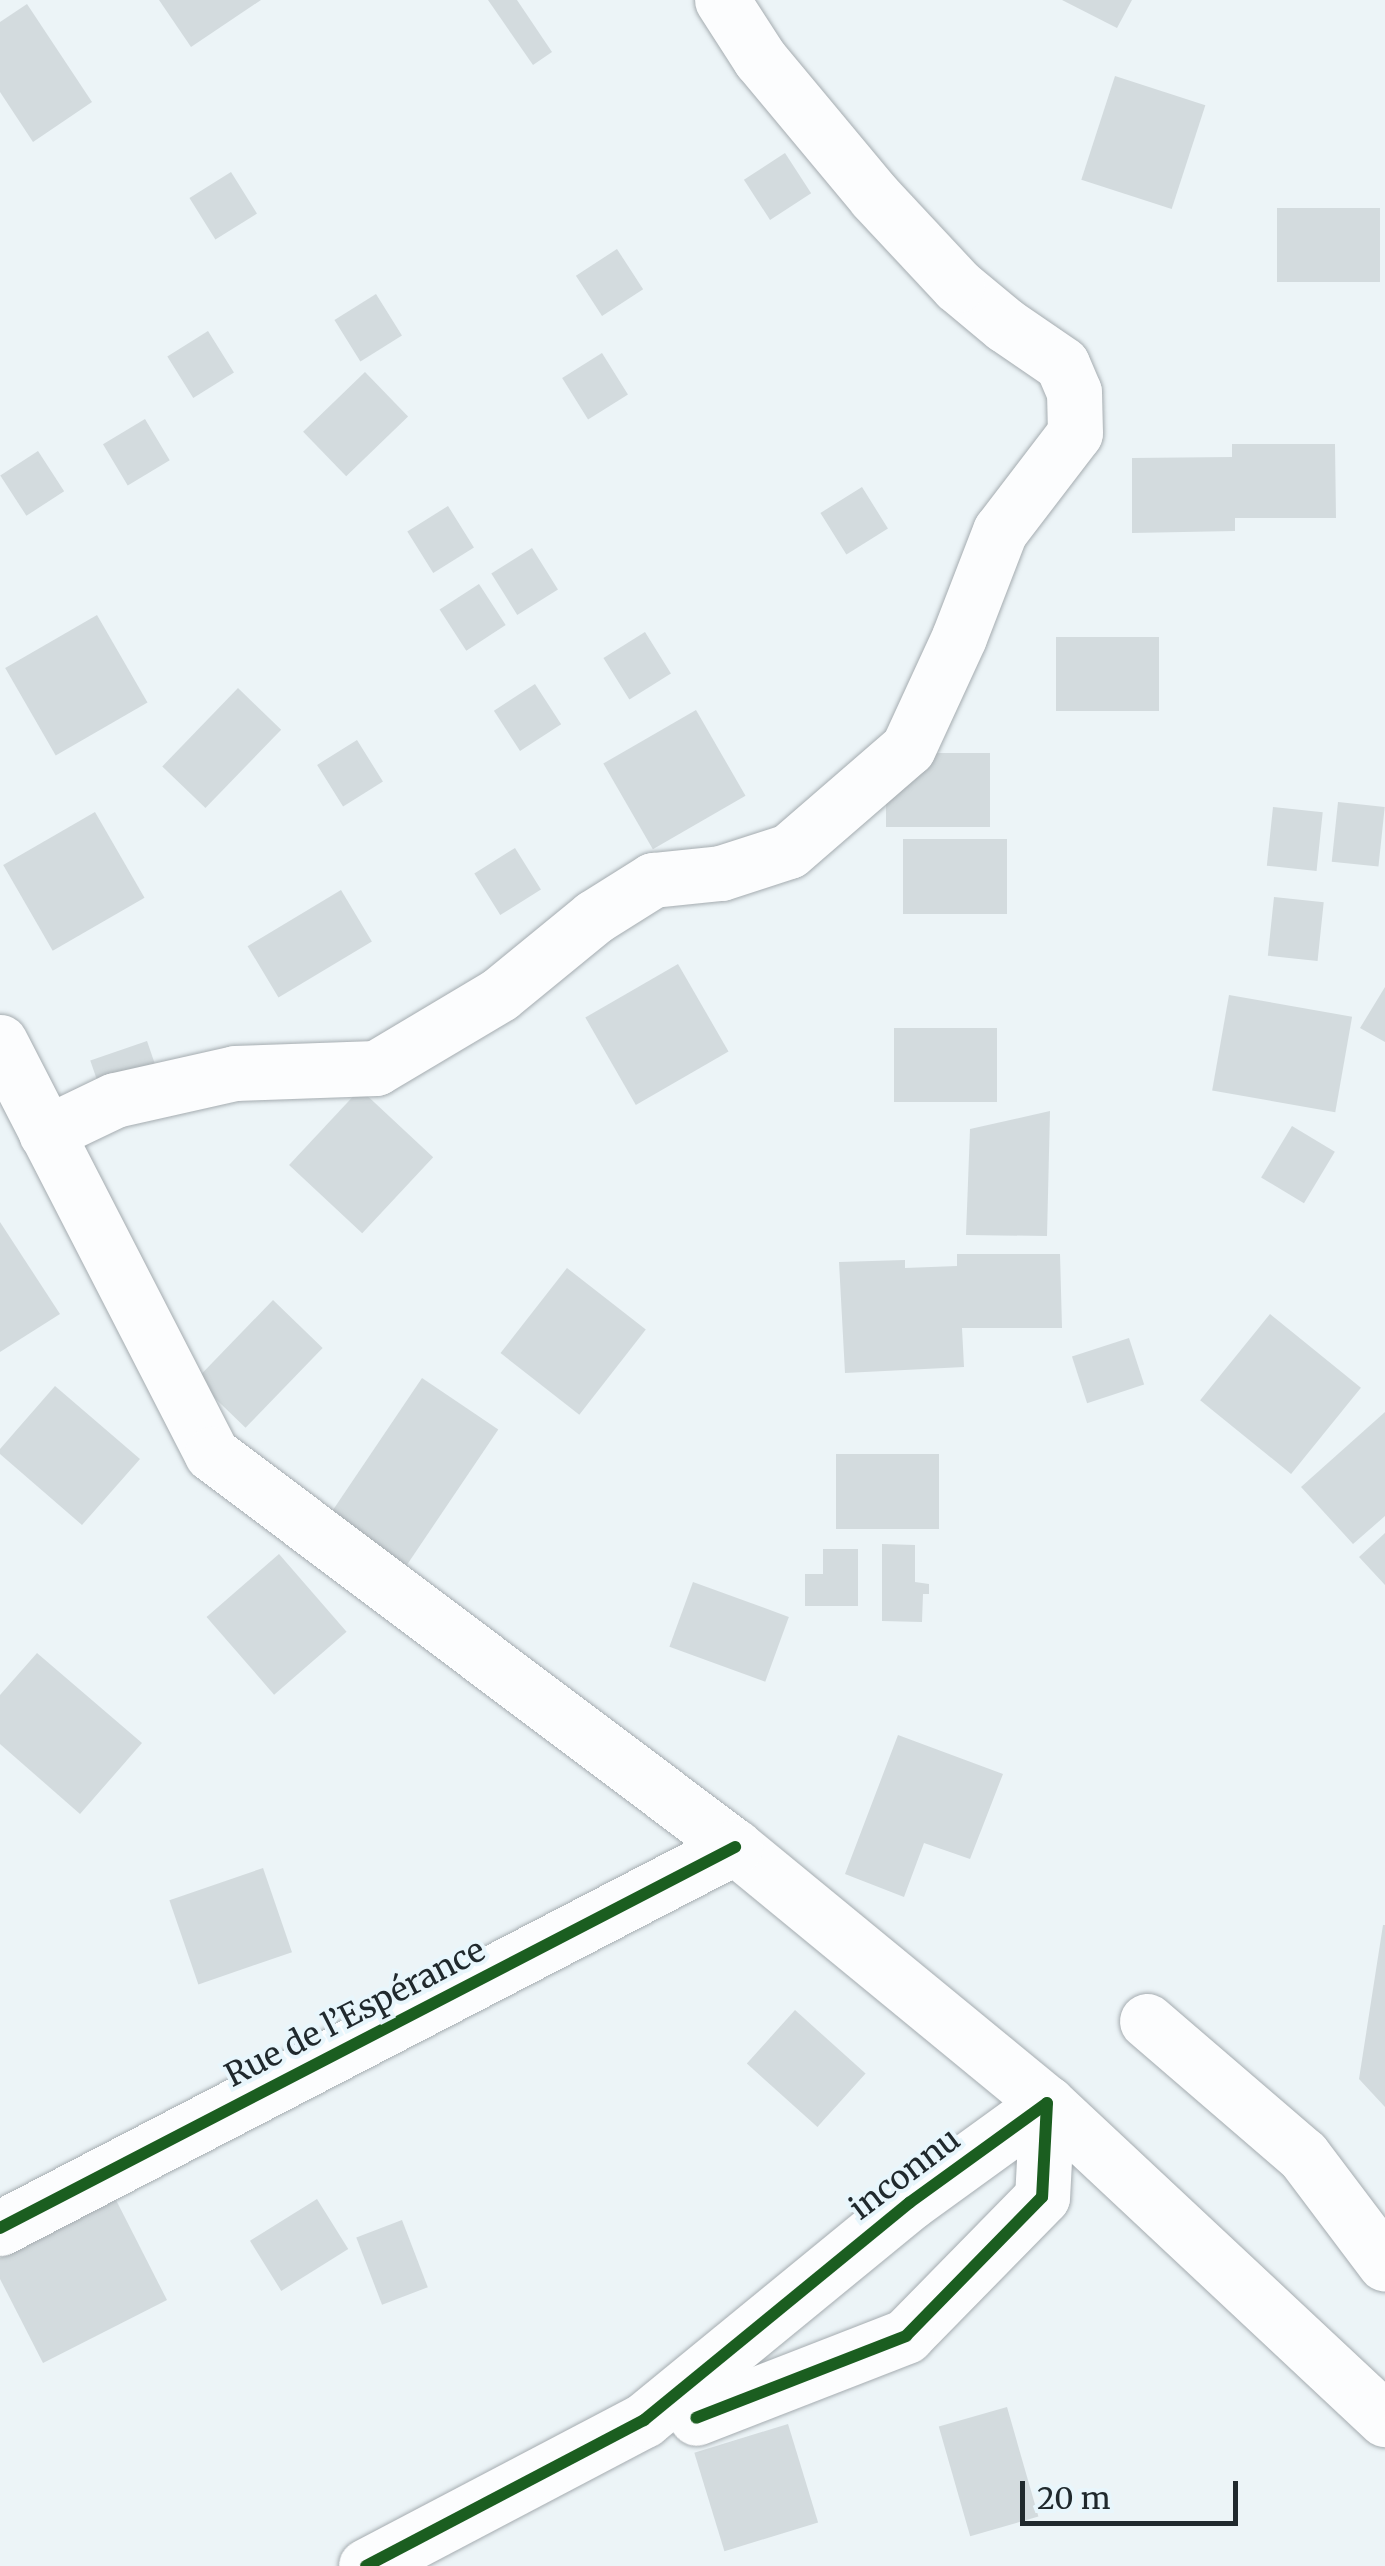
<!DOCTYPE html>
<meta charset="utf-8">
<style>
body{margin:0}
#map{position:relative;width:1385px;height:2566px;overflow:hidden;background:#ecf4f7;font-family:Merriweather,serif}
div>[style]{position:absolute}
.building>*{inset:0;background:#d3dbde;transform-origin:0 0}
.roads{filter:drop-shadow(0 0 2px #a5acb0) drop-shadow(0 0 2px #a5acb0)}
.minor>*{height:55px;margin:-27.5px;padding:0 27.5px;transform-origin:27.5px;border-radius:27.5px;background:#fcfdfe}
.cycleway>*{height:12px;margin:-6px;padding:0 6px;transform-origin:6px;border-radius:6px;background:#1b5e20}
span{translate:-50% -50%;white-space:nowrap;text-align:center;line-height:1.15;-webkit-text-stroke:8px #e8f6fc;paint-order:stroke}
.street-label{font-size:32px;color:#20292d}
.scale{position:absolute;left:1020px;top:2481px;width:218px;height:45px;box-sizing:border-box;border:5px solid #20292d;border-top:0;padding-left:12px;font-size:30px;line-height:35px;white-space:nowrap;color:#20292d;-webkit-text-stroke:8px #e8f6fc;paint-order:stroke}
</style>
<div id="map">
<div class="building">
<div style="clip-path:polygon(159px 0,261px 0,191px 47px)"></div>
<div style="clip-path:polygon(488px 0,517px 0,552px 52px,533px 65px)"></div>
<div style="clip-path:polygon(1062px 0,1132px 0,1117px 28px)"></div>
<div style="clip-path:polygon(27px 4px,92px 102px,33px 142px,0 92px,0 22px)"></div>
<div style="left:1115px;top:76px;width:95px;height:109px;rotate:18deg"></div>
<div style="left:785px;top:153px;width:48px;height:49px;rotate:57deg"></div>
<div style="left:231px;top:172px;width:49px;height:49px;rotate:58deg"></div>
<div style="left:1380px;top:208px;width:74px;height:103px;rotate:90deg"></div>
<div style="left:617px;top:249px;width:48px;height:49px;rotate:57deg"></div>
<div style="left:376px;top:294px;width:49px;height:49px;rotate:58deg"></div>
<div style="left:208px;top:331px;width:49px;height:48px;rotate:58deg"></div>
<div style="left:602px;top:353px;width:49px;height:47px;rotate:58deg"></div>
<div style="left:365px;top:372px;width:62px;height:86px;rotate:46deg"></div>
<div style="left:145px;top:419px;width:48px;height:49px;rotate:59deg"></div>
<div style="clip-path:polygon(1232px 444px,1335px 444px,1336px 518px,1235px 518px,1235px 531px,1132px 533px,1132px 458px,1232px 457px)"></div>
<div style="left:38px;top:451px;width:48px;height:45px;rotate:57deg"></div>
<div style="left:862px;top:487px;width:49px;height:49px;rotate:58deg"></div>
<div style="left:448px;top:506px;width:49px;height:48px;rotate:58deg"></div>
<div style="left:532px;top:548px;width:49px;height:48px;rotate:58deg"></div>
<div style="left:479px;top:584px;width:49px;height:47px;rotate:57deg"></div>
<div style="left:97px;top:615px;width:101px;height:106px;rotate:60deg"></div>
<div style="left:645px;top:632px;width:49px;height:49px;rotate:58deg"></div>
<div style="left:1056px;top:637px;width:103px;height:74px"></div>
<div style="left:535px;top:684px;width:48px;height:49px;rotate:57deg"></div>
<div style="left:238px;top:688px;width:60px;height:109px;rotate:44deg"></div>
<div style="left:696px;top:710px;width:99px;height:107px;rotate:60deg"></div>
<div style="left:357px;top:740px;width:49px;height:47px;rotate:58deg"></div>
<div style="left:886px;top:753px;width:104px;height:74px"></div>
<div style="left:1338px;top:802px;width:47px;height:60px;rotate:6deg"></div>
<div style="left:1273px;top:807px;width:50px;height:59px;rotate:6deg"></div>
<div style="left:95px;top:812px;width:99px;height:106px;rotate:60deg"></div>
<div style="left:1007px;top:839px;width:75px;height:104px;rotate:90deg"></div>
<div style="left:515px;top:848px;width:49px;height:48px;rotate:58deg"></div>
<div style="left:341px;top:890px;width:60px;height:109px;rotate:59deg"></div>
<div style="left:1274px;top:897px;width:50px;height:59px;rotate:6deg"></div>
<div style="left:678px;top:964px;width:101px;height:107px;rotate:60deg"></div>
<div style="clip-path:polygon(1385px 987px,1385px 1042px,1360px 1028px)"></div>
<div style="left:1229px;top:995px;width:125px;height:97px;rotate:10deg"></div>
<div style="left:894px;top:1028px;width:103px;height:74px"></div>
<div style="left:147px;top:1041px;width:50px;height:60px;rotate:71deg"></div>
<div style="left:360px;top:1089px;width:100px;height:104px;rotate:43deg"></div>
<div style="clip-path:polygon(1050px 1111px,1047px 1236px,966px 1235px,970px 1129px)"></div>
<div style="left:1292px;top:1126px;width:50px;height:60px;rotate:31deg"></div>
<div style="clip-path:polygon(0 1222px,60px 1314px,0 1352px)"></div>
<div style="clip-path:polygon(957px 1254px,1060px 1254px,1062px 1328px,962px 1328px,964px 1367px,845px 1373px,839px 1262px,905px 1260px,905px 1268px,957px 1266px)"></div>
<div style="left:567px;top:1268px;width:100px;height:108px;rotate:38deg"></div>
<div style="left:273px;top:1300px;width:69px;height:111px;rotate:44deg"></div>
<div style="left:1270px;top:1314px;width:117px;height:111px;rotate:39deg"></div>
<div style="left:1129px;top:1338px;width:49px;height:60px;rotate:72deg"></div>
<div style="left:422px;top:1378px;width:92px;height:174px;rotate:34deg"></div>
<div style="clip-path:polygon(55px 1386px,140px 1459px,82px 1525px,0 1454px,0 1449px)"></div>
<div style="clip-path:polygon(1385px 1412px,1385px 1516px,1353px 1544px,1301px 1487px)"></div>
<div style="left:939px;top:1454px;width:75px;height:103px;rotate:90deg"></div>
<div style="clip-path:polygon(1385px 1533px,1385px 1585px,1359px 1557px)"></div>
<div style="clip-path:polygon(882px 1544px,915px 1545px,915px 1582px,929px 1584px,929px 1594px,923px 1594px,922px 1622px,882px 1621px)"></div>
<div style="clip-path:polygon(823px 1549px,858px 1549px,858px 1606px,805px 1606px,805px 1574px,823px 1574px)"></div>
<div style="left:279px;top:1554px;width:103px;height:96px;rotate:49deg"></div>
<div style="left:693px;top:1582px;width:102px;height:69px;rotate:20deg"></div>
<div style="clip-path:polygon(37px 1653px,142px 1743px,80px 1814px,0 1744px,0 1695px)"></div>
<div style="clip-path:polygon(898px 1735px,1003px 1774px,970px 1859px,924px 1843px,904px 1897px,845px 1874px)"></div>
<div style="left:263px;top:1868px;width:89px;height:99px;rotate:71deg"></div>
<div style="clip-path:polygon(1383px 1925px,1385px 1925px,1385px 2107px,1359px 2079px)"></div>
<div style="left:795px;top:2010px;width:95px;height:72px;rotate:42deg"></div>
<div style="left:317px;top:2199px;width:59px;height:79px;rotate:58deg"></div>
<div style="clip-path:polygon(116px 2200px,167px 2300px,43px 2363px,0 2279px,0 2258px)"></div>
<div style="left:402px;top:2220px;width:72px;height:49px;rotate:69deg"></div>
<div style="left:1007px;top:2407px;width:114px;height:71px;rotate:74deg"></div>
<div style="left:788px;top:2424px;width:103px;height:98px;rotate:73deg"></div>
</div>
<div class="roads">
<div class="minor">
<div style="left:0;top:1042px;width:463px;rotate:62.8deg"></div>
<div style="left:212px;top:1454px;width:654px;rotate:36.92deg"></div>
<div style="left:735px;top:1847px;width:404px;rotate:39.4deg"></div>
<div style="left:1047px;top:2103px;width:463px;rotate:43.1deg"></div>
<div style="left:46px;top:1133px;width:76px;rotate:-25.6deg"></div>
<div style="left:115px;top:1100px;width:123px;rotate:-12.7deg"></div>
<div style="left:235px;top:1073px;width:141px;rotate:-2deg"></div>
<div style="left:376px;top:1068px;width:144px;rotate:-30.8deg"></div>
<div style="left:500px;top:994px;width:122px;rotate:-39.3deg"></div>
<div style="left:594px;top:917px;width:70px;rotate:-32.1deg"></div>
<div style="left:653px;top:880px;width:68px;rotate:-5.9deg"></div>
<div style="left:721px;top:873px;width:71px;rotate:-17.9deg"></div>
<div style="left:789px;top:851px;width:157px;rotate:-40.9deg"></div>
<div style="left:908px;top:748px;width:122px;rotate:-65.3deg"></div>
<div style="left:959px;top:637px;width:114px;rotate:-68.9deg"></div>
<div style="left:1000px;top:531px;width:123px;rotate:-52.6deg"></div>
<div style="left:1075px;top:433px;width:41px;rotate:-91.4deg"></div>
<div style="left:1074px;top:392px;width:30px;rotate:-113deg"></div>
<div style="left:1062px;top:364px;width:69px;rotate:-145.6deg"></div>
<div style="left:1005px;top:325px;width:62px;rotate:-140.2deg"></div>
<div style="left:957px;top:285px;width:120px;rotate:-133deg"></div>
<div style="left:875px;top:197px;width:180px;rotate:-129.8deg"></div>
<div style="left:760px;top:59px;width:70px;rotate:-122.8deg"></div>
<div style="left:1147px;top:2021px;width:206px;rotate:40.7deg"></div>
<div style="left:1303px;top:2155px;width:136px;rotate:53deg"></div>
<div style="left:0;top:2228px;width:828px;rotate:-27.4deg"></div>
<div style="left:366px;top:2566px;width:314px;rotate:-27.7deg"></div>
<div style="left:644px;top:2420px;width:343px;rotate:-39.3deg"></div>
<div style="left:909px;top:2203px;width:170px;rotate:-35.9deg"></div>
<div style="left:1047px;top:2103px;width:94px;rotate:93deg"></div>
<div style="left:1042px;top:2197px;width:194px;rotate:134.4deg"></div>
<div style="left:906px;top:2336px;width:225px;rotate:158.7deg"></div>
</div>
</div>
<div class="cycleway">
<div style="left:0;top:2228px;width:828px;rotate:-27.4deg"></div>
<div style="left:366px;top:2566px;width:314px;rotate:-27.7deg"></div>
<div style="left:644px;top:2420px;width:343px;rotate:-39.3deg"></div>
<div style="left:909px;top:2203px;width:170px;rotate:-35.9deg"></div>
<div style="left:1047px;top:2103px;width:94px;rotate:93deg"></div>
<div style="left:1042px;top:2197px;width:194px;rotate:134.4deg"></div>
<div style="left:906px;top:2336px;width:225px;rotate:158.7deg"></div>
</div>
<div class="street-label">
<span style="left:355px;top:2013px;rotate:-27deg">Rue de l’Espérance</span>
<span style="left:905px;top:2174px;rotate:-37deg">inconnu</span>
</div>
<div class="scale">20 m</div>
</div>
